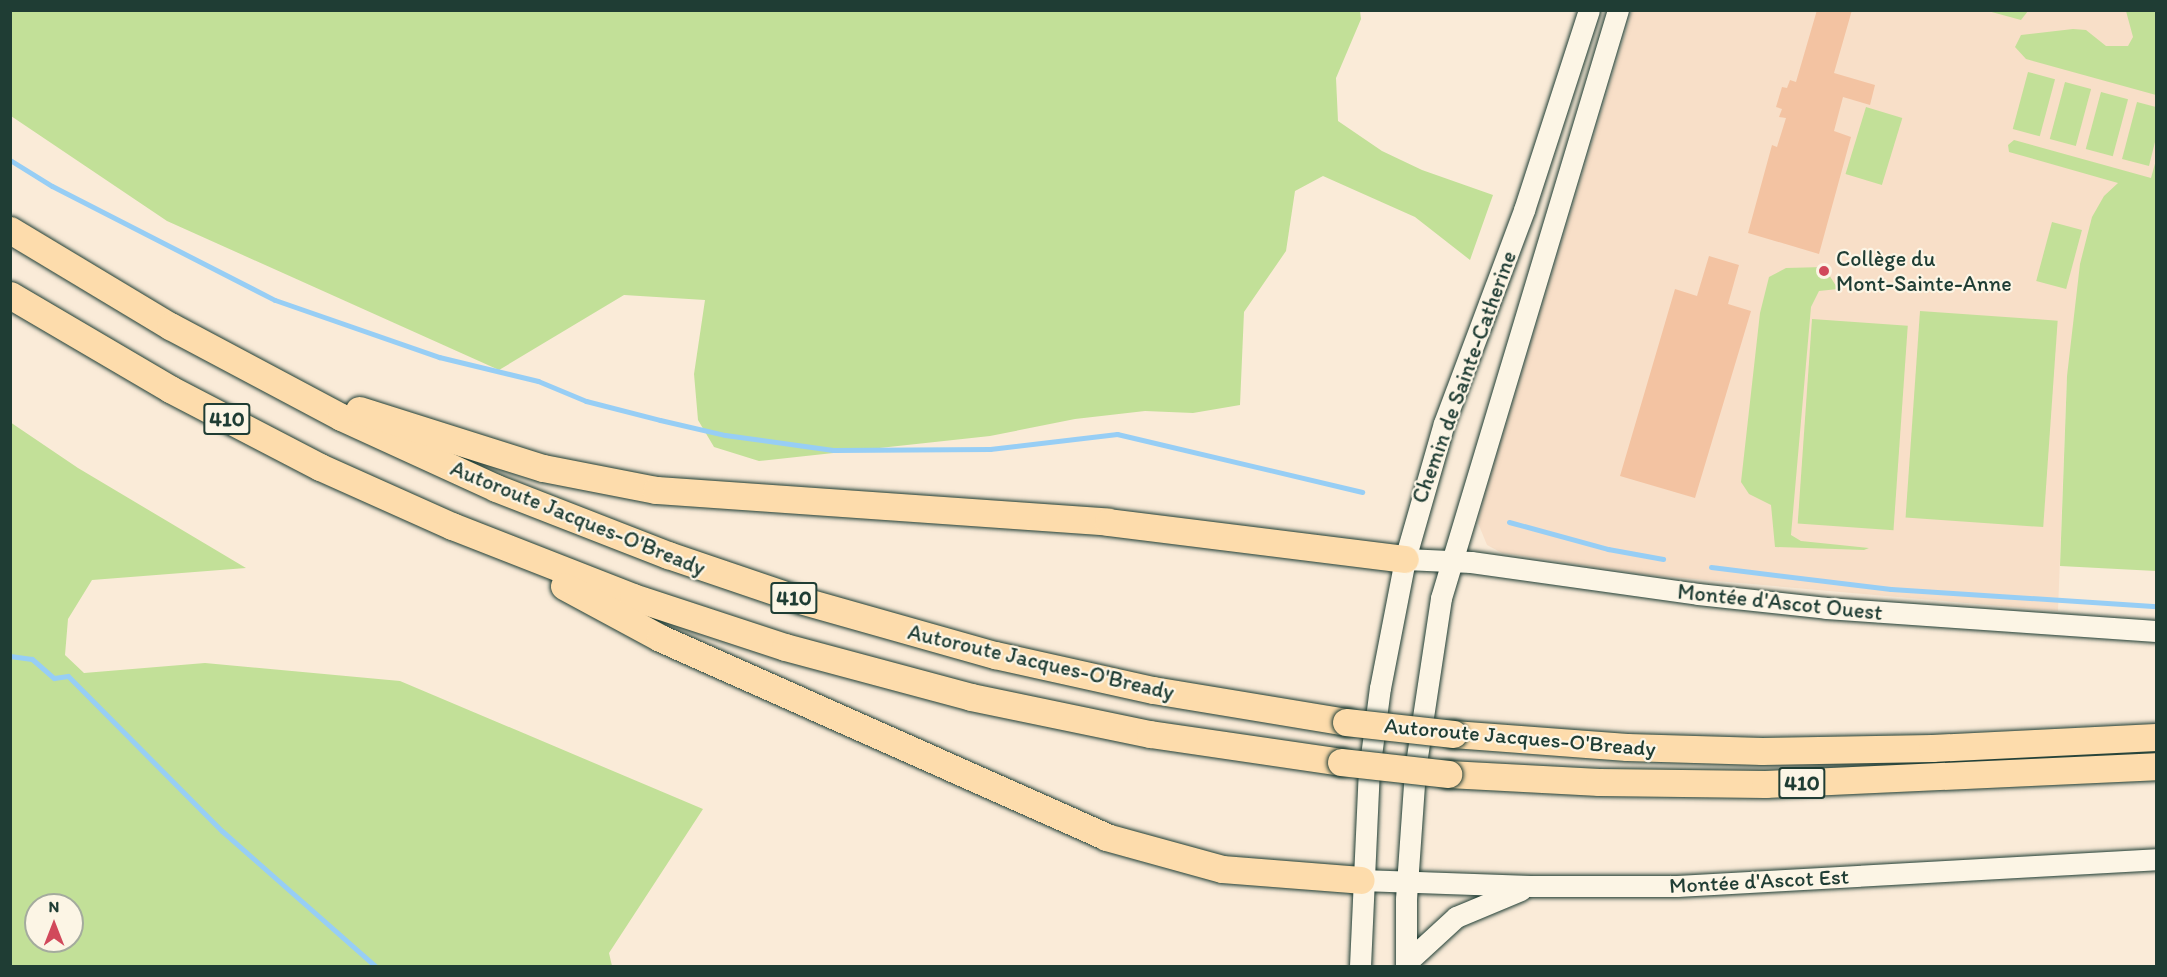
<!DOCTYPE html>
<meta charset="utf-8">
<style>
body{margin:0}
#map{position:relative;width:2167px;height:977px;overflow:hidden;background:#faebd8;font-family:Itim,sans-serif}
div>[style]{position:absolute}
.built>*{inset:0;background:#f8dfc8}
.green>*{inset:0;background:#c2e098;transform-origin:0 0}
.stream>*{height:5px;margin:-2.5px;padding:0 2.5px;transform-origin:2.5px;border-radius:2.5px;background:#97cef5}
.building>*{inset:0;background:#f3c3a2}
.roads{filter:drop-shadow(0 0 2px #1f3d34) drop-shadow(0 0 2px #1f3d34)}
.secondary>*{height:21px;margin:-10.5px;padding:0 10.5px;transform-origin:10.5px;border-radius:10.5px;background:#fcf5e5}
.highway>*{height:27px;margin:-13.5px;padding:0 13.5px;transform-origin:13.5px;border-radius:13.5px;background:#fddcac}
.bridges{filter:drop-shadow(0 0 2px #1f3d34) drop-shadow(0 0 2px #1f3d34)}
.highway-bridge>*{height:27px;margin:-13.5px;padding:0 13.5px;transform-origin:13.5px;border-radius:13.5px;background:#fddcac}
.dots>*{width:16px;height:16px;translate:-50% -50%;box-sizing:border-box;border:3px solid #fcf5e5;border-radius:50%}
span{translate:-50% -50%;white-space:nowrap;text-align:center;line-height:1.15;-webkit-text-stroke:4.5px #fcf5e5;paint-order:stroke}
.shield-label span{padding:2px 4px;background:#fcf5e5;border:2px solid;border-radius:4px;-webkit-text-stroke-width:0}
.shield-label{font-size:21px;color:#1f3d34;font-weight:700}
.poi-label{font-size:22px;color:#1f3d34}
.left{translate:0 -50%;text-align:left}
.street-label{font-size:22px;color:#1f3d34}
.frame{position:absolute;inset:0;border:12px solid #1f3d34;pointer-events:none}
.north{position:absolute;left:24px;top:893px;width:60px;height:60px;box-sizing:border-box;background:#fcf5e5;border:2px solid #a4ab9e;border-radius:50%;rotate:0deg;font-size:16px;font-weight:700;line-height:24px;text-align:center;color:#1f3d34}
.north::after{content:'';display:block;margin:auto;width:21px;height:27px;background:#d1495b;clip-path:polygon(50% 0,100% 100%,50% 72%,0 100%)}
</style>
<div id="map">
<div class="built">
<div style="clip-path:polygon(1632px 11px,2156px 11px,2156px 189px,2067px 376px,2058px 611px,1648px 575px,1502px 553px,1487px 545px,1478px 523px,1486px 491px)"></div>
</div>
<div class="green">
<div style="clip-path:polygon(10px 11px,1360px 11px,1361px 19px,1336px 78px,1338px 121px,1382px 151px,1422px 170px,1493px 195px,1470px 260px,1415px 217px,1323px 176px,1295px 191px,1286px 251px,1244px 312px,1240px 405px,1193px 413px,1145px 411px,1075px 419px,990px 436px,759px 461px,714px 447px,698px 420px,694px 374px,705px 300px,624px 295px,499px 370px,167px 221px,11px 116px)"></div>
<div style="clip-path:polygon(1988px 11px,1988px 10px,2028px 11px,2021px 20px)"></div>
<div style="clip-path:polygon(2126px 11px,2156px 11px,2156px 95px,2026px 59px,2015px 47px,2021px 35px,2073px 29px,2086px 30px,2106px 46px,2128px 46px,2133px 37px)"></div>
<div style="left:2028px;top:72px;width:28px;height:59px;rotate:15deg"></div>
<div style="left:2065px;top:82px;width:27px;height:59px;rotate:15deg"></div>
<div style="left:2101px;top:92px;width:28px;height:59px;rotate:15deg"></div>
<div style="clip-path:polygon(2137px 102px,2156px 107px,2156px 138px,2149px 166px,2122px 159px)"></div>
<div style="left:1866px;top:107px;width:38px;height:70px;rotate:17deg"></div>
<div style="clip-path:polygon(2014px 140px,2151px 178px,2156px 160px,2156px 571px,2060px 566px,2067px 376px,2080px 264px,2092px 217px,2104px 196px,2118px 183px,2009px 152px,2008px 145px)"></div>
<div style="left:2052px;top:222px;width:31px;height:61px;rotate:15deg"></div>
<div style="clip-path:polygon(1824px 267px,1838px 289px,1819px 291px,1811px 307px,1791px 535px,1801px 541px,1869px 548px,1864px 550px,1775px 547px,1771px 505px,1749px 494px,1741px 482px,1760px 313px,1769px 277px,1786px 268px)"></div>
<div style="left:1920px;top:311px;width:138px;height:207px;rotate:4deg"></div>
<div style="left:1812px;top:319px;width:96px;height:205px;rotate:4deg"></div>
<div style="clip-path:polygon(evenodd,10px 422px,78px 468px,246px 568px,92px 580px,68px 619px,65px 655px,84px 673px,205px 663px,400px 681px,703px 809px,609px 953px,612px 966px,11px 966px,10px 422px,36px 905px,72px 905px,72px 941px,36px 941px,36px 905px)"></div>
</div>
<div class="stream">
<div style="left:10px;top:160px;width:49px;rotate:31.8deg"></div>
<div style="left:52px;top:186px;width:250px;rotate:27.1deg"></div>
<div style="left:275px;top:300px;width:174px;rotate:19.2deg"></div>
<div style="left:439px;top:357px;width:102px;rotate:13.6deg"></div>
<div style="left:538px;top:381px;width:52px;rotate:22.6deg"></div>
<div style="left:586px;top:401px;width:76px;rotate:14.4deg"></div>
<div style="left:660px;top:420px;width:67px;rotate:13deg"></div>
<div style="left:725px;top:435px;width:109px;rotate:7.9deg"></div>
<div style="left:833px;top:450px;width:157px;rotate:-0.4deg"></div>
<div style="left:990px;top:449px;width:128px;rotate:-6.7deg"></div>
<div style="left:1117px;top:434px;width:252px;rotate:13.3deg"></div>
<div style="left:1509px;top:522px;width:103px;rotate:15.3deg"></div>
<div style="left:1608px;top:549px;width:56px;rotate:10.3deg"></div>
<div style="left:1711px;top:567px;width:181px;rotate:7deg"></div>
<div style="left:1891px;top:589px;width:266px;rotate:3.7deg"></div>
<div style="left:10px;top:656px;width:22px;rotate:8deg"></div>
<div style="left:32px;top:659px;width:29px;rotate:41deg"></div>
<div style="left:54px;top:678px;width:14px;rotate:-8deg"></div>
<div style="left:68px;top:676px;width:218px;rotate:45.2deg"></div>
<div style="left:222px;top:831px;width:204px;rotate:41.4deg"></div>
</div>
<div class="building">
<div style="clip-path:polygon(1817px 10px,1852px 10px,1834px 73px,1875px 85px,1870px 105px,1843px 97px,1834px 131px,1851px 137px,1819px 254px,1748px 233px,1772px 145px,1777px 147px,1786px 118px,1779px 117px,1782px 109px,1776px 107px,1782px 87px,1787px 88px,1790px 80px,1796px 82px)"></div>
<div style="clip-path:polygon(1709px 256px,1739px 265px,1728px 304px,1751px 311px,1695px 498px,1620px 476px,1675px 289px,1697px 296px)"></div>
</div>
<div class="roads">
<div class="secondary">
<div style="left:1405px;top:559px;width:66px;rotate:2.6deg"></div>
<div style="left:1471px;top:562px;width:229px;rotate:8deg"></div>
<div style="left:1698px;top:594px;width:129px;rotate:6.2deg"></div>
<div style="left:1826px;top:608px;width:331px;rotate:4deg"></div>
<div style="left:1361px;top:880px;width:169px;rotate:2deg"></div>
<div style="left:1530px;top:886px;width:147px"></div>
<div style="left:1677px;top:886px;width:480px;rotate:-3.2deg"></div>
<div style="left:1406px;top:963px;width:68px;rotate:-42.6deg"></div>
<div style="left:1456px;top:917px;width:70px;rotate:-22.6deg"></div>
<div style="left:1360px;top:966px;width:195px;rotate:-87.4deg"></div>
<div style="left:1369px;top:771px;width:84px;rotate:-82.5deg"></div>
<div style="left:1380px;top:688px;width:131px;rotate:-79deg"></div>
<div style="left:1405px;top:559px;width:141px;rotate:-74deg"></div>
<div style="left:1444px;top:423px;width:228px;rotate:-69.4deg"></div>
<div style="left:1524px;top:210px;width:210px;rotate:-72deg"></div>
<div style="left:1406px;top:966px;width:67px;rotate:-90deg"></div>
<div style="left:1406px;top:899px;width:129px;rotate:-86deg"></div>
<div style="left:1415px;top:770px;width:174px;rotate:-81.4deg"></div>
<div style="left:1441px;top:598px;width:614px;rotate:-73.25deg"></div>
</div>
<div class="highway">
<div style="left:10px;top:230px;width:187px;rotate:31deg"></div>
<div style="left:170px;top:326px;width:194px;rotate:28deg"></div>
<div style="left:341px;top:417px;width:170px;rotate:24.6deg"></div>
<div style="left:496px;top:488px;width:185px;rotate:21.3deg"></div>
<div style="left:668px;top:555px;width:139px;rotate:18.8deg"></div>
<div style="left:800px;top:600px;width:203px;rotate:15.8deg"></div>
<div style="left:995px;top:655px;width:162px;rotate:12.5deg"></div>
<div style="left:1153px;top:690px;width:196px;rotate:9.4deg"></div>
<div style="left:10px;top:295px;width:186px;rotate:30.4deg"></div>
<div style="left:170px;top:389px;width:169px;rotate:27.5deg"></div>
<div style="left:320px;top:467px;width:145px;rotate:24.1deg"></div>
<div style="left:452px;top:526px;width:194px;rotate:21.4deg"></div>
<div style="left:633px;top:597px;width:160px;rotate:18.2deg"></div>
<div style="left:785px;top:647px;width:193px;rotate:15deg"></div>
<div style="left:971px;top:697px;width:183px;rotate:11.7deg"></div>
<div style="left:1150px;top:734px;width:193px;rotate:8.3deg"></div>
<div style="left:359px;top:410px;width:193px;rotate:17.5deg"></div>
<div style="left:543px;top:468px;width:115px;rotate:11deg"></div>
<div style="left:656px;top:490px;width:453px;rotate:4deg"></div>
<div style="left:1108px;top:522px;width:299px;rotate:7.1deg"></div>
<div style="left:564px;top:586px;width:109px;rotate:28.4deg"></div>
<div style="left:660px;top:638px;width:488px;rotate:24deg"></div>
<div style="left:1106px;top:837px;width:120px;rotate:15.4deg"></div>
<div style="left:1222px;top:869px;width:139px;rotate:4.5deg"></div>
<div style="left:1453px;top:734px;width:174px;rotate:4.3deg"></div>
<div style="left:1627px;top:747px;width:135px;rotate:1.7deg"></div>
<div style="left:1762px;top:751px;width:170px;rotate:-1deg"></div>
<div style="left:1932px;top:748px;width:224px;rotate:-2.8deg"></div>
<div style="left:1448px;top:774px;width:151px;rotate:3deg"></div>
<div style="left:1599px;top:782px;width:166px;rotate:0.7deg"></div>
<div style="left:1765px;top:784px;width:391px;rotate:-2.6deg"></div>
</div>
</div>
<div class="bridges">
<div class="highway-bridge">
<div style="left:1346px;top:722px;width:108px;rotate:6.4deg"></div>
<div style="left:1341px;top:762px;width:108px;rotate:6.4deg"></div>
</div>
</div>
<div class="dots">
<div style="left:1824px;top:271px;background:#d1495b"></div>
</div>
<div class="shield-label">
<span style="left:227px;top:419px">410</span>
<span style="left:794px;top:598px">410</span>
<span style="left:1802px;top:783px">410</span>
</div>
<div class="poi-label">
<span class="left" style="left:1836px;top:271px">Collège du<br>Mont-Sainte-Anne</span>
</div>
<div class="street-label">
<span style="left:1464px;top:377px;rotate:-70deg">Chemin de Sainte-Catherine</span>
<span style="left:578px;top:518px;rotate:22deg">Autoroute Jacques-O'Bready</span>
<span style="left:1780px;top:602px;rotate:6deg">Montée d'Ascot Ouest</span>
<span style="left:1041px;top:662px;rotate:13deg">Autoroute Jacques-O'Bready</span>
<span style="left:1520px;top:737px;rotate:5deg">Autoroute Jacques-O'Bready</span>
<span style="left:1759px;top:881px;rotate:-3deg">Montée d'Ascot Est</span>
</div>
<div class="frame"></div>
<div class="north">N</div>
</div>
